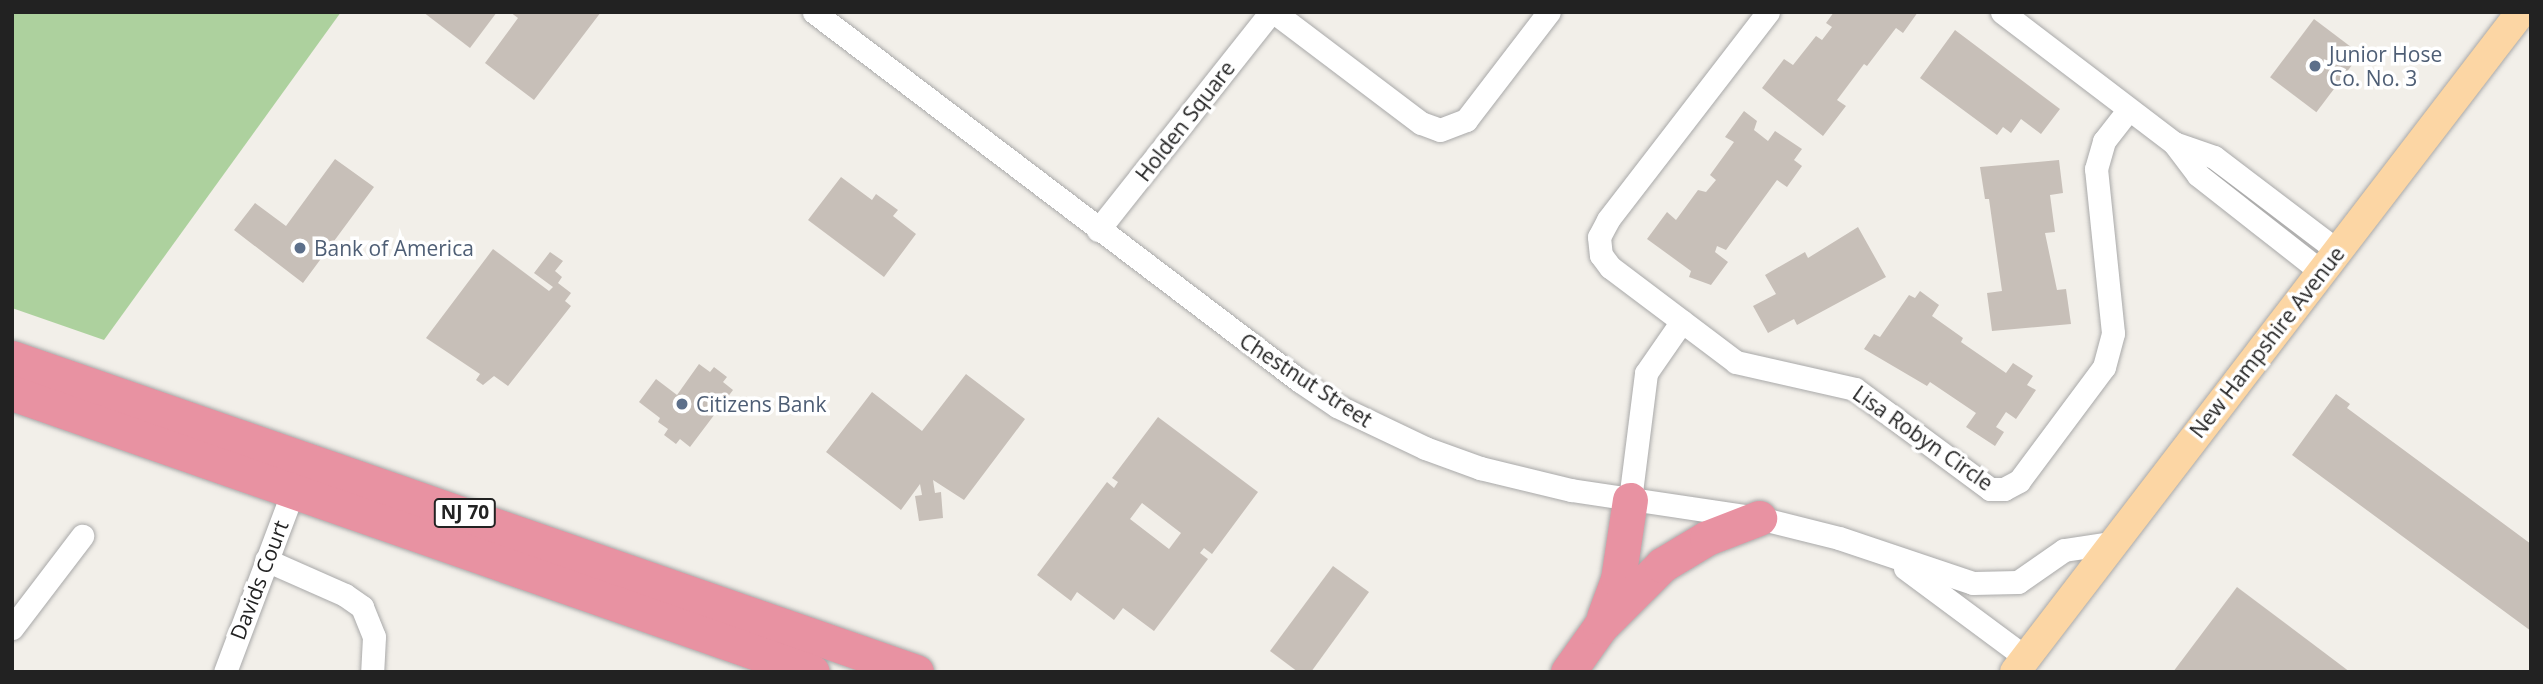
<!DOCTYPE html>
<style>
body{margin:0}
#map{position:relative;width:2543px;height:684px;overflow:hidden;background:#f2efe9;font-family:"Open Sans",sans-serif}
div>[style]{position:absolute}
.forest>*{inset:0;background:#add19e}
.building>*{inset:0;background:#c7bfb8;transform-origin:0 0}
.roads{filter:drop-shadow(0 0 2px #a9a9a9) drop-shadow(0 0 2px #a9a9a9)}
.minor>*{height:23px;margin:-11.5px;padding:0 11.5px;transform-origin:11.5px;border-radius:11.5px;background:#fff}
.major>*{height:30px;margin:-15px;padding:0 15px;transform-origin:15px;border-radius:15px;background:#fcd6a4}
.highway>*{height:35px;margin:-17.5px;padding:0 17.5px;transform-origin:17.5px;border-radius:17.5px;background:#e892a2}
.dots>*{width:19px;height:19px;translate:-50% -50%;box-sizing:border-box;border:4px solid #fff;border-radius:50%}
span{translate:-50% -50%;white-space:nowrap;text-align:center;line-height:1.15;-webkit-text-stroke:7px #fff;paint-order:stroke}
.shield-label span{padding:2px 5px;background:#fff;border:2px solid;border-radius:5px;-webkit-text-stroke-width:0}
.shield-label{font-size:19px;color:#222;font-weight:700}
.service-label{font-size:21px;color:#4e5e75}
.left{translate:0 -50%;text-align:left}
.street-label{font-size:21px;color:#222}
.frame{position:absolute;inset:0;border:14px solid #222;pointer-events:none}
</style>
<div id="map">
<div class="forest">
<div style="clip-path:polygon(12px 12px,341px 12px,104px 340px,12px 308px)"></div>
</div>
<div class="building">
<div style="clip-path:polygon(423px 12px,497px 12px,470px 48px)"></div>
<div style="clip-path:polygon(510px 12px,601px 12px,534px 100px,485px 63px,518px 18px)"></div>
<div style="clip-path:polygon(1834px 12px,1918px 12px,1903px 33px,1896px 28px,1867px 66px,1864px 64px,1837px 100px,1846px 106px,1823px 136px,1762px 88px,1784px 59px,1793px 65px,1816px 36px,1822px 40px,1832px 27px,1826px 23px)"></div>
<div style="left:2314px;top:19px;width:58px;height:73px;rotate:37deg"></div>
<div style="clip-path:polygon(1955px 30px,2060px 109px,2041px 134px,2021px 119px,2011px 133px,2003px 127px,1997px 135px,1920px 78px)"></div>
<div style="clip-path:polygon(1744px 111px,1757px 121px,1754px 130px,1768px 141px,1775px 131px,1802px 149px,1794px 160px,1802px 166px,1787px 187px,1777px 180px,1726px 250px,1717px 246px,1715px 252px,1728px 262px,1711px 285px,1689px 277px,1691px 271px,1647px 239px,1667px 212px,1676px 220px,1698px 190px,1706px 192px,1716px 180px,1710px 175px,1734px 142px,1725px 137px)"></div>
<div style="clip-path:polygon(335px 159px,374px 187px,303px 283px,234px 230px,255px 203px,286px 226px)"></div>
<div style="clip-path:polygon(2059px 160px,2063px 193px,2050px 195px,2055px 232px,2045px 233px,2057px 290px,2066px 289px,2071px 324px,1992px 331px,1987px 293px,2002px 291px,1989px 199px,1985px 199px,1980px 167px)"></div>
<div style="clip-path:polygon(841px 177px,872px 200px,876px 194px,898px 210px,893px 216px,916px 234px,884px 277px,808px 220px)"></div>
<div style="clip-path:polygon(1858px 227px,1886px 277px,1797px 325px,1794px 319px,1768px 333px,1753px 306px,1776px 294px,1765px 275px,1805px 252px,1808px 258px)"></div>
<div style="clip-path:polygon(493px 249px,549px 291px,553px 287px,534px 273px,550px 252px,563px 261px,555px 271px,562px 277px,558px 283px,571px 293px,565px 301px,571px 306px,508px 386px,494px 376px,483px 385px,476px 380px,480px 374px,426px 338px)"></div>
<div style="clip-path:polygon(1920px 291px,1939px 305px,1932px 316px,1963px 338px,1961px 342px,2006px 373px,2013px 363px,2033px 376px,2027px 385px,2036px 390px,2016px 419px,2006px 412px,1996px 427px,2004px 432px,1995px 446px,1966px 427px,1976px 413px,1930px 382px,1927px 386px,1864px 349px,1874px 334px,1880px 337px,1909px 295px,1915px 298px)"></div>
<div style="clip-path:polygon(699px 364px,710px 372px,714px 367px,727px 377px,723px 382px,733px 390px,690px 447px,680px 439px,676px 444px,664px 435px,668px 429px,658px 422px,660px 418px,639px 402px,656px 379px,677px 395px)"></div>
<div style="clip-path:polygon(966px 374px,1025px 419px,964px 500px,933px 480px,935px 493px,941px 492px,943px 518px,919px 521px,915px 496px,922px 495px,920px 484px,901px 510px,826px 452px,872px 392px,922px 431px)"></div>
<div style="clip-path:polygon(2336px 394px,2350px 404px,2347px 408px,2531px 544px,2531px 631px,2292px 455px)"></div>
<div style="clip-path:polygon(evenodd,1158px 417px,1258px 492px,1212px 554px,1204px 548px,1200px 553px,1208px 559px,1154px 631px,1123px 608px,1114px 620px,1077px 592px,1071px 601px,1037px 575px,1107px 482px,1114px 488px,1118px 482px,1112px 478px,1158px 417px,1142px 503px,1181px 533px,1169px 549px,1130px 519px,1142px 503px)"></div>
<div style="clip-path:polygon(1333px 566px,1369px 592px,1311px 672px,1298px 672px,1270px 651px)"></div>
<div style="clip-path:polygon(2237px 587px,2350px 672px,2173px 672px)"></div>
</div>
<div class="roads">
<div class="minor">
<div style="left:814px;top:12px;width:610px;rotate:37.21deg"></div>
<div style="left:1300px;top:381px;width:45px;rotate:34deg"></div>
<div style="left:1337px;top:406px;width:98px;rotate:25.5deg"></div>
<div style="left:1425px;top:448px;width:59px;rotate:20deg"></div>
<div style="left:1480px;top:468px;width:94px;rotate:13.6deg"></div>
<div style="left:1571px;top:490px;width:190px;rotate:8.5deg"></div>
<div style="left:1759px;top:518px;width:82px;rotate:14deg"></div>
<div style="left:1839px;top:538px;width:141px;rotate:18.6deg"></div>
<div style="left:1973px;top:583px;width:45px;rotate:-1.3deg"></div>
<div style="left:2018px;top:582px;width:56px;rotate:-34.8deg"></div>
<div style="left:2064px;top:550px;width:48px;rotate:-8.5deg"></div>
<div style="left:1274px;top:12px;width:184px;rotate:37.1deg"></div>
<div style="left:1421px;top:123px;width:20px;rotate:20deg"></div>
<div style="left:1440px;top:130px;width:28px;rotate:-21deg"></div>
<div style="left:1466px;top:120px;width:136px;rotate:-52.5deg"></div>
<div style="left:1768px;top:12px;width:262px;rotate:127.6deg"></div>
<div style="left:1608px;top:220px;width:19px;rotate:118deg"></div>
<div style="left:1599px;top:237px;width:18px;rotate:84deg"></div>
<div style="left:1601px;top:255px;width:15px;rotate:53deg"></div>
<div style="left:1610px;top:267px;width:158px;rotate:37deg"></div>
<div style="left:1736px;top:362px;width:122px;rotate:12.8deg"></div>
<div style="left:1855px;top:389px;width:168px;rotate:36.5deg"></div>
<div style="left:1990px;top:489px;width:14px"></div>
<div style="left:2004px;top:489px;width:17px;rotate:-28deg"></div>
<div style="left:2019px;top:481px;width:142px;rotate:-53.3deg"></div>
<div style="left:2104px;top:367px;width:35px;rotate:-75deg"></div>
<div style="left:2113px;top:333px;width:165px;rotate:-95.9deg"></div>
<div style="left:2096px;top:169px;width:29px;rotate:-74deg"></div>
<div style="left:2104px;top:141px;width:39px;rotate:-52deg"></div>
<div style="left:2002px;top:12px;width:216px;rotate:37.3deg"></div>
<div style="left:2174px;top:143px;width:40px;rotate:53deg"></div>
<div style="left:2198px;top:175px;width:159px;rotate:38.1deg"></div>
<div style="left:2174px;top:143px;width:42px;rotate:19.3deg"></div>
<div style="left:2214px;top:157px;width:157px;rotate:37.2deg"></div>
<div style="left:1098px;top:230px;width:278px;rotate:-51.6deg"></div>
<div style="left:1630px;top:500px;width:128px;rotate:-82.8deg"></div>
<div style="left:1646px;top:373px;width:63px;rotate:-55.3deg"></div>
<div style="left:266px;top:560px;width:86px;rotate:23.9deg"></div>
<div style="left:345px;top:595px;width:21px;rotate:35deg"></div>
<div style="left:362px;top:607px;width:32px;rotate:68deg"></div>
<div style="left:374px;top:637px;width:35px;rotate:93deg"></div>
<div style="left:1905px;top:568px;width:149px;rotate:36.6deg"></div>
<div style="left:12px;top:628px;width:116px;rotate:-52.7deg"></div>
<div style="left:225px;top:672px;width:197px;rotate:-69.4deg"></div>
</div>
<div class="major">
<div style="left:2015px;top:672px;width:832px;rotate:-52.52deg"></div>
</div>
<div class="highway">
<div style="left:12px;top:358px;width:957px;rotate:19.15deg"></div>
<div style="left:12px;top:393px;width:847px;rotate:19.23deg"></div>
<div style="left:1604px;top:617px;width:40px;rotate:-69.8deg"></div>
<div style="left:1618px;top:579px;width:80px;rotate:-81.4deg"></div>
<div style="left:1568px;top:672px;width:55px;rotate:-54.6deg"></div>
<div style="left:1600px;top:627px;width:88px;rotate:-45deg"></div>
<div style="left:1662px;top:565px;width:52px;rotate:-31deg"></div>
<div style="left:1707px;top:538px;width:56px;rotate:-21deg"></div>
</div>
</div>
<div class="dots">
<div style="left:2315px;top:66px;background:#5c6f8a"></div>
<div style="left:300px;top:248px;background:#5c6f8a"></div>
<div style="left:682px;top:404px;background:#5c6f8a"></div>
</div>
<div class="shield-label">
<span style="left:465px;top:513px">NJ 70</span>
</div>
<div class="service-label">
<span class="left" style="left:2329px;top:66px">Junior Hose<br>Co. No. 3</span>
<span class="left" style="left:314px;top:248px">Bank of America</span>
<span class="left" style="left:696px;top:404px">Citizens Bank</span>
</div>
<div class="street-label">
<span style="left:1185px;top:121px;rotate:-52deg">Holden Square</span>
<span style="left:2267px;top:342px;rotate:-52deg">New Hampshire Avenue</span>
<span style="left:1306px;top:380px;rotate:33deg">Chestnut Street</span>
<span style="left:1923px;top:438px;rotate:35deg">Lisa Robyn Circle</span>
<span style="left:259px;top:580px;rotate:-69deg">Davids Court</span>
</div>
<div class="frame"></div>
</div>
